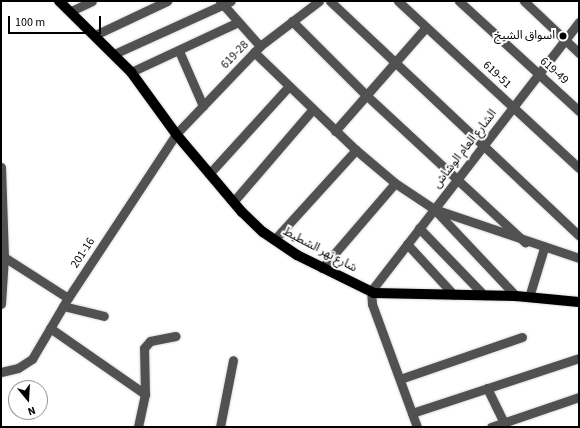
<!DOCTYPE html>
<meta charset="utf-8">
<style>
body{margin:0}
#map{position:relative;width:580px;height:428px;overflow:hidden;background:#fff;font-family:"Source Sans 3","Noto Sans Arabic",sans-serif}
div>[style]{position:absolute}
.roads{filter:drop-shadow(0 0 1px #dbdbdb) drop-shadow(0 0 1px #dbdbdb)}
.minor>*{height:9px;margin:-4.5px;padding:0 4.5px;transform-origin:4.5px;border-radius:4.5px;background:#515151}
.major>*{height:10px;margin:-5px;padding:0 5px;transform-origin:5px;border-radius:5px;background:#000}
.dots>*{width:11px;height:11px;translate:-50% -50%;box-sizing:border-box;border:2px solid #fff;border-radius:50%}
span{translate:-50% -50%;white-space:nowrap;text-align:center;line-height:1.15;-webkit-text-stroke:4px #fff;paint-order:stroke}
.poi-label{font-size:12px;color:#000}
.right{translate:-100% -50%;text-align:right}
.street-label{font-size:12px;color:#000}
.frame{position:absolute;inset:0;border:2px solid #000;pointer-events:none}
.north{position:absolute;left:8px;top:380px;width:40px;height:40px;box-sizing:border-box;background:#fff;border:1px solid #999;border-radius:50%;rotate:162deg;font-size:11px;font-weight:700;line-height:16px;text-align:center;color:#000}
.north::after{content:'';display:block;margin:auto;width:14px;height:18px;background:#000;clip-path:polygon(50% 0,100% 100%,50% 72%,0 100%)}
.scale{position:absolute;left:8px;top:16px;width:93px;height:18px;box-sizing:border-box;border:2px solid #000;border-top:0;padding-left:5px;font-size:12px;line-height:14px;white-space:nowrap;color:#000;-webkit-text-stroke:3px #fff;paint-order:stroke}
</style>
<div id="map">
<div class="roads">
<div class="minor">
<div style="left:220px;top:1px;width:60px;rotate:48.4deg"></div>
<div style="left:330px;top:1px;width:342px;rotate:43.3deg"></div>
<div style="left:398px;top:1px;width:246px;rotate:42.7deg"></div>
<div style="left:459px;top:1px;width:163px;rotate:42.5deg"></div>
<div style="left:524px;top:1px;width:76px;rotate:43.4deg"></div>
<div style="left:71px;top:11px;width:23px;rotate:-25deg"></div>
<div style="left:292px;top:21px;width:105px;rotate:45deg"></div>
<div style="left:366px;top:95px;width:217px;rotate:42.8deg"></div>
<div style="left:95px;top:35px;width:80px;rotate:-25.3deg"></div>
<div style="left:179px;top:51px;width:60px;rotate:66.4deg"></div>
<div style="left:254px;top:52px;width:141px;rotate:43.9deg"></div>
<div style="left:356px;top:150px;width:51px;rotate:40.2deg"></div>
<div style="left:395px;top:183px;width:47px;rotate:33.7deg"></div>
<div style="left:434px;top:209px;width:120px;rotate:46.7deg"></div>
<div style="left:114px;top:54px;width:128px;rotate:-24.4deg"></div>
<div style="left:131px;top:72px;width:118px;rotate:-25deg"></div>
<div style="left:335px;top:131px;width:138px;rotate:-48.8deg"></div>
<div style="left:1px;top:167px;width:90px;rotate:88.1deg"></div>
<div style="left:4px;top:257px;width:47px;rotate:93.7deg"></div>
<div style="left:209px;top:174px;width:119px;rotate:-47.7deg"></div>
<div style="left:233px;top:202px;width:121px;rotate:-49.3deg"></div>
<div style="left:437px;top:210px;width:150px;rotate:18.7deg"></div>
<div style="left:419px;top:228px;width:93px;rotate:45.9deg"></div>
<div style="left:274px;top:240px;width:122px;rotate:-47.7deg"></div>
<div style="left:407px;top:244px;width:69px;rotate:47.3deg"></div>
<div style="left:4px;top:257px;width:76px;rotate:32.6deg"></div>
<div style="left:322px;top:268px;width:112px;rotate:-49.3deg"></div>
<div style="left:529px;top:297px;width:51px;rotate:-73deg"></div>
<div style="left:63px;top:306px;width:42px;rotate:13.7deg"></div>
<div style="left:50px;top:328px;width:116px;rotate:34.8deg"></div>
<div style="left:145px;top:394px;width:34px;rotate:102deg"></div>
<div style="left:1px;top:372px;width:17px;rotate:-13deg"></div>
<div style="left:18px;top:368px;width:17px;rotate:-33deg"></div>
<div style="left:32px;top:359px;width:71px;rotate:-59.5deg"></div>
<div style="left:68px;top:298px;width:196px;rotate:-56.6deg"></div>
<div style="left:176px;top:134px;width:122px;rotate:-46.3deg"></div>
<div style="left:260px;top:46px;width:74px;rotate:-37.3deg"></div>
<div style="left:400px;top:379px;width:129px;rotate:-19deg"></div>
<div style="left:487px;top:388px;width:39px;rotate:64deg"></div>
<div style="left:145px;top:394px;width:46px;rotate:-91.2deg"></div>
<div style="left:144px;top:348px;width:9px;rotate:-49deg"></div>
<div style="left:150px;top:341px;width:26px;rotate:-11deg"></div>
<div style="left:412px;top:413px;width:176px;rotate:-18.2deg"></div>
<div style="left:220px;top:427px;width:68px;rotate:-79deg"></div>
<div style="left:417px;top:427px;width:131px;rotate:-110.1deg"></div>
<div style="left:372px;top:304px;width:13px;rotate:-94deg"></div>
<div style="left:371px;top:291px;width:340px;rotate:-52.3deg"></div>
<div style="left:491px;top:427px;width:93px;rotate:-18.8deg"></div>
</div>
<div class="major">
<div style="left:59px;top:1px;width:101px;rotate:44.6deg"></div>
<div style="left:131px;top:72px;width:77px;rotate:54deg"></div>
<div style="left:176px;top:134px;width:102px;rotate:49.8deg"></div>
<div style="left:242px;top:212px;width:29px;rotate:44deg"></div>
<div style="left:263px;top:232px;width:41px;rotate:34.1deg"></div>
<div style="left:297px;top:255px;width:86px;rotate:26.3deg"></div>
<div style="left:374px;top:293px;width:142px;rotate:1.2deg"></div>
<div style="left:516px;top:296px;width:63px;rotate:5.4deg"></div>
</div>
</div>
<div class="dots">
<div style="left:563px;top:36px;background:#000"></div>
</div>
<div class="poi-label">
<span class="right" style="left:555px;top:36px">اسواق الشيخ</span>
</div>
<div class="street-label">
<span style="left:235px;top:55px;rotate:-46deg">619-28</span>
<span style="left:554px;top:71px;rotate:42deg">619-49</span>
<span style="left:497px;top:75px;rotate:43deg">619-51</span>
<span style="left:465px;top:149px;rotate:-52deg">الشارع العام الوشاش</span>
<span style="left:320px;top:250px;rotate:28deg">شارع نهر الشطيط</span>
<span style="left:83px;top:253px;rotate:-57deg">201-16</span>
</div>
<div class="frame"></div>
<div class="north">N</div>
<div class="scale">100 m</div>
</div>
